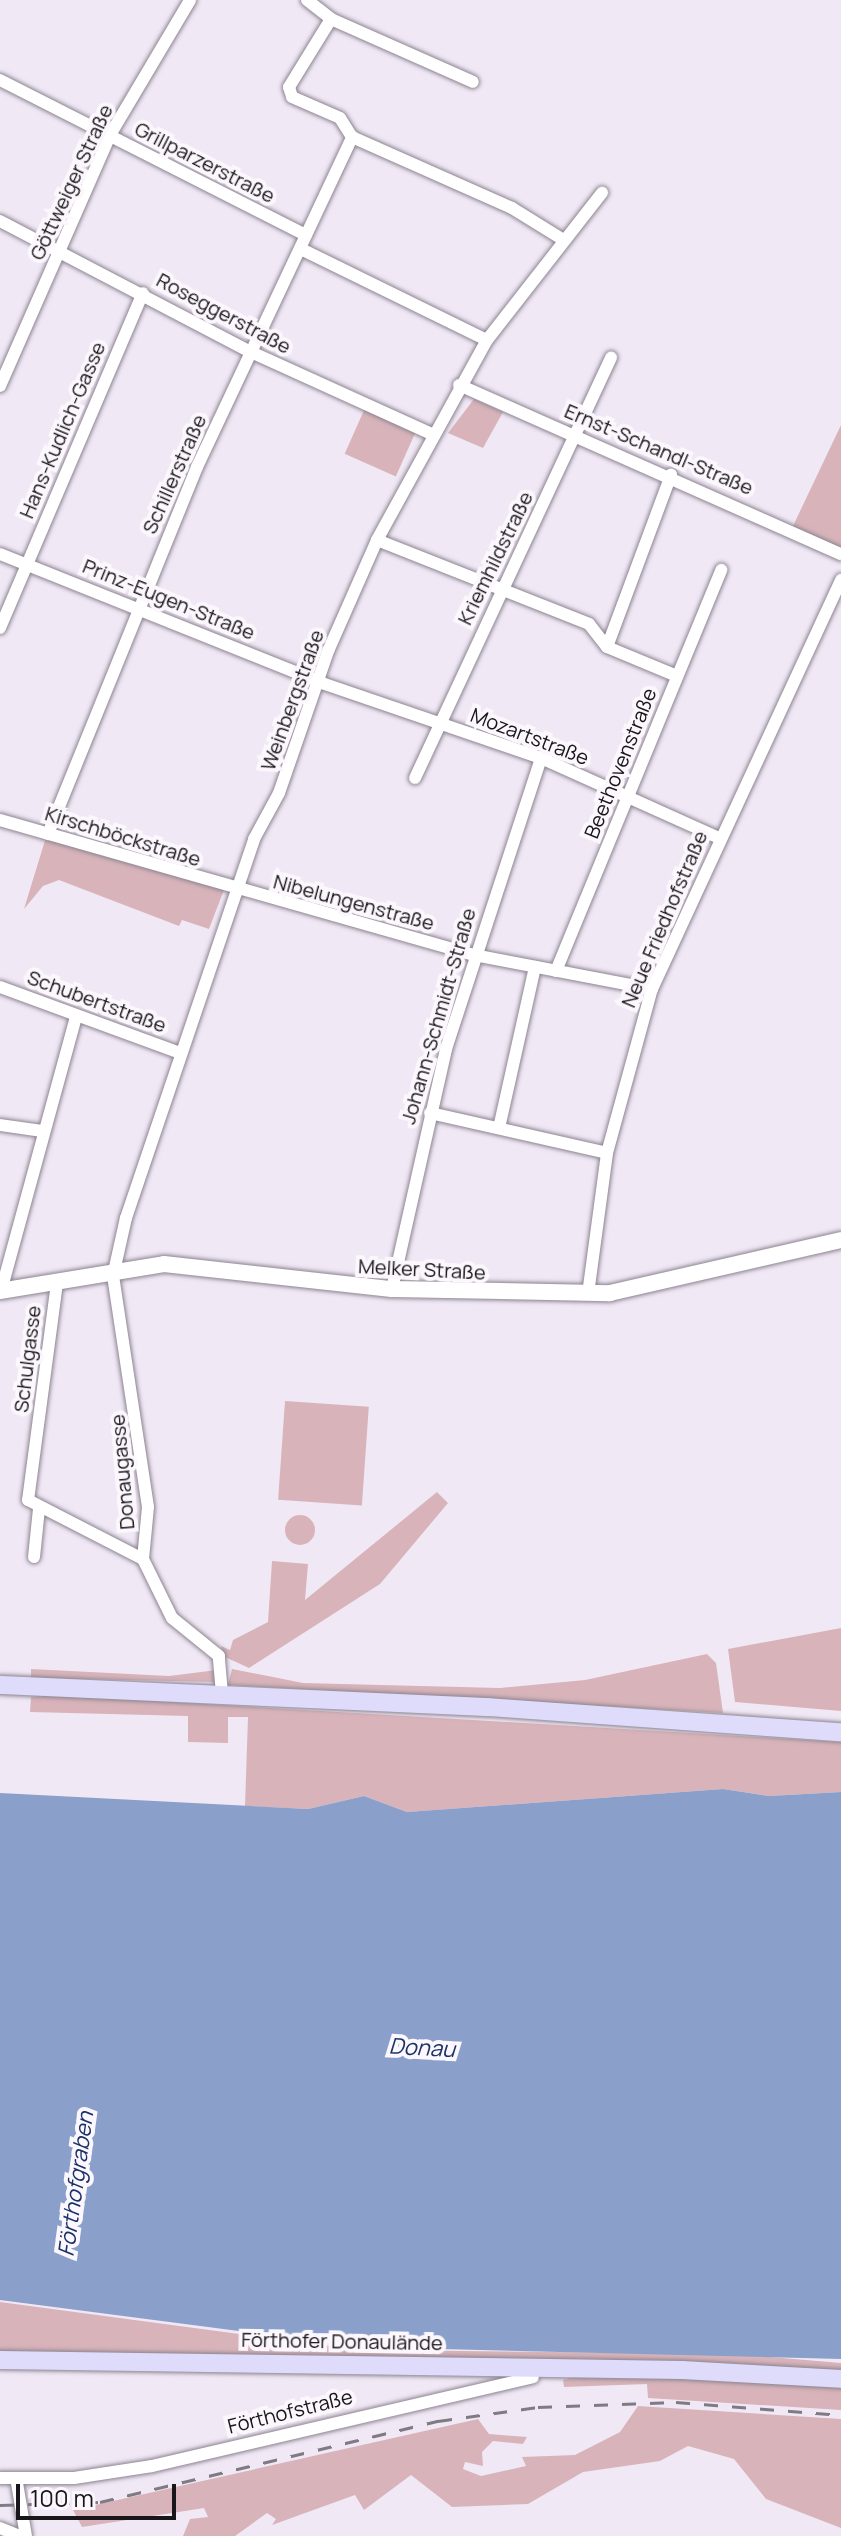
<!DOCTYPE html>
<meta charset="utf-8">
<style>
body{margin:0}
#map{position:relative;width:841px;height:2536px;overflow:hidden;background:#f1e8f6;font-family:Manrope,sans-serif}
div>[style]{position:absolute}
.green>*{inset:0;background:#d8b4ba;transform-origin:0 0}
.round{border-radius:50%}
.water>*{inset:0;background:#8aa0cb}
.roads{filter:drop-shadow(0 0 2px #8c8490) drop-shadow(0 0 2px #8c8490)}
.street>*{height:12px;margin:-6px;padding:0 6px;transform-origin:6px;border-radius:6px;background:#fff}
.secondary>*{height:16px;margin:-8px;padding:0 8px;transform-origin:8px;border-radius:8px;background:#fff}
.primary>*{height:18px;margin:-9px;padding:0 9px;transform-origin:9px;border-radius:9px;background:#dfdcfb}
.rail>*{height:3px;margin-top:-1.5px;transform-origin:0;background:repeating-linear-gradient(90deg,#7f7a83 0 14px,transparent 0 28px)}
span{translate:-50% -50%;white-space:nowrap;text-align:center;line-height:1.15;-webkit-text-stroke:8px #fbf7fd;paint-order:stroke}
.street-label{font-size:20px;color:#19161b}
.water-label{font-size:22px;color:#193267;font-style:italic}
.scale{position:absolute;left:16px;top:2484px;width:160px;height:36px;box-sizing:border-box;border:4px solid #19161b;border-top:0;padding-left:10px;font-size:24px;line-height:28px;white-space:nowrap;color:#19161b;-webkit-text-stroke:6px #fbf7fd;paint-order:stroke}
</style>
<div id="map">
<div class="green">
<div style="clip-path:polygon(474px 399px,503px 412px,483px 448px,448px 433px)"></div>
<div style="left:365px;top:408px;width:56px;height:50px;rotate:24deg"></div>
<div style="clip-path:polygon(841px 425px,841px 551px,792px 528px)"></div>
<div style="clip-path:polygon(46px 837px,224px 890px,209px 929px,182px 920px,179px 926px,59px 880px,43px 886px,24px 909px)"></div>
<div style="left:285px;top:1401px;width:84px;height:99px;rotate:4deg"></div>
<div style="clip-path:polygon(437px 1492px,448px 1503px,380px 1584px,249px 1668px,225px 1657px,221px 1646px,230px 1650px,233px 1640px,268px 1622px,272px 1561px,308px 1564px,305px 1600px)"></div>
<div class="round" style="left:285px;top:1515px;width:30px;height:30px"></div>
<div style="clip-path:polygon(841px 1628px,841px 1711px,735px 1702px,728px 1649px)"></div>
<div style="clip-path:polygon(707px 1654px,716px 1663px,723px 1713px,228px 1685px,232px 1669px,303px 1683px,500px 1688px,585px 1680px)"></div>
<div style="clip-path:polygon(31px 1669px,169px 1676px,217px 1670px,216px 1682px,31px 1678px)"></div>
<div style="clip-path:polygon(54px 1695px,841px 1742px,841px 1792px,769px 1796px,723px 1789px,407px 1812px,364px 1796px,308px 1809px,245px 1806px,248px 1717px,228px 1717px,228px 1743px,188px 1742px,188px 1716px,30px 1712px,31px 1697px)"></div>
<div style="clip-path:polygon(0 2302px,360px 2350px,737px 2354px,841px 2363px,841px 2374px,0 2352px)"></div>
<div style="clip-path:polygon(588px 2373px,841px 2385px,841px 2410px,648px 2398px,647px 2384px,564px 2387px,563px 2380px)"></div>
<div style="clip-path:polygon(638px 2406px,841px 2419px,841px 2528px,766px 2499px,734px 2459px,688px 2446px,660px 2461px,583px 2472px,528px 2504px,452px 2507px,411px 2475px,364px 2510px,355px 2495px,272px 2525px,276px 2519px,267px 2513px,235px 2536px,183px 2536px,190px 2519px,208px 2517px,204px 2508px,82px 2527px,73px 2510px,478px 2419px,489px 2434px,527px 2437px,523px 2444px,493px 2441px,482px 2452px,483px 2466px,465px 2462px,463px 2469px,481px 2476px,526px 2466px,522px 2457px,575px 2455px,620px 2432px)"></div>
</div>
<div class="water">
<div style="clip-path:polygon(723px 1789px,769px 1796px,841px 1792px,841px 2359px,361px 2347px,0 2300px,0 1793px,308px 1809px,364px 1796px,407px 1812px)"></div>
</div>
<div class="roads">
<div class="street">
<div style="left:307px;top:0;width:31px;rotate:38deg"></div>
<div style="left:331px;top:19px;width:155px;rotate:23.9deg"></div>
<div style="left:331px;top:19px;width:80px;rotate:121.7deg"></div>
<div style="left:289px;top:87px;width:10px;rotate:73deg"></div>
<div style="left:292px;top:97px;width:52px;rotate:23.6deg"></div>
<div style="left:340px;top:118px;width:22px;rotate:58deg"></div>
<div style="left:352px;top:137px;width:175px;rotate:23.9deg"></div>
<div style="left:512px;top:208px;width:59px;rotate:31.8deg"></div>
<div style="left:0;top:80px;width:343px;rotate:26.9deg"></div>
<div style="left:0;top:221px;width:283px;rotate:27.6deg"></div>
<div style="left:251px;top:352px;width:199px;rotate:24.4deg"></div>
<div style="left:301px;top:249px;width:207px;rotate:26.1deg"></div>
<div style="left:459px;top:385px;width:418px;rotate:23.9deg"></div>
<div style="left:0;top:386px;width:274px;rotate:-66.3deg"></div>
<div style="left:110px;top:135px;width:157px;rotate:-59.3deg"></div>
<div style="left:377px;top:540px;width:228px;rotate:21.6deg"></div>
<div style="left:589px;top:624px;width:29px;rotate:52deg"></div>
<div style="left:607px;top:647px;width:76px;rotate:22.5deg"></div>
<div style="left:0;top:554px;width:347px;rotate:21.8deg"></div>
<div style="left:322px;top:683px;width:231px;rotate:18.9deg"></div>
<div style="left:541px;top:758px;width:195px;rotate:24.2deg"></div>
<div style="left:0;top:628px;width:364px;rotate:-66.9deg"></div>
<div style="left:607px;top:647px;width:184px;rotate:-69.6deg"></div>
<div style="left:415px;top:778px;width:464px;rotate:-65deg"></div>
<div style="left:0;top:820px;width:493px;rotate:15.9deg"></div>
<div style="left:474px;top:955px;width:181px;rotate:10.8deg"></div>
<div style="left:48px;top:834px;width:396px;rotate:-67.9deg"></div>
<div style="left:197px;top:467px;width:365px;rotate:-64.8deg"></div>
<div style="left:556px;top:971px;width:434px;rotate:-67.6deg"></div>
<div style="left:0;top:987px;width:192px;rotate:20.1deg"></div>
<div style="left:430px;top:1113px;width:181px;rotate:12.7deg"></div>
<div style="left:0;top:1125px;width:42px;rotate:8.1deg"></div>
<div style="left:499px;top:1128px;width:165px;rotate:-77.4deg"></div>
<div style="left:57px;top:1283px;width:219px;rotate:97.6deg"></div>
<div style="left:28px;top:1500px;width:129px;rotate:27.2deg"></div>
<div style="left:392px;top:1289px;width:246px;rotate:-77.3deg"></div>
<div style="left:446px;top:1049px;width:306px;rotate:-71.9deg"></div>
<div style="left:1px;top:1291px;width:285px;rotate:-74.7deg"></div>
<div style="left:588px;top:1294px;width:142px;rotate:-82.3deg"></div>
<div style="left:607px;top:1153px;width:170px;rotate:-74.7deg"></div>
<div style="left:652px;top:989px;width:451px;rotate:-65.2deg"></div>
<div style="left:34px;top:1557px;width:48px;rotate:-84.1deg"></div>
<div style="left:222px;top:1694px;width:38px;rotate:-95deg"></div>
<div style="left:219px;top:1656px;width:60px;rotate:-141deg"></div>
<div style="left:172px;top:1618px;width:66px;rotate:-116.2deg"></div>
<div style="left:143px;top:1559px;width:52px;rotate:-84.5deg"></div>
<div style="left:148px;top:1507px;width:234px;rotate:-98.6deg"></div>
<div style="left:113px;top:1276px;width:59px;rotate:-77.4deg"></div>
<div style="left:126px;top:1218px;width:400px;rotate:-71.3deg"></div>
<div style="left:254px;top:839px;width:52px;rotate:-61.5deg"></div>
<div style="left:279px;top:793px;width:152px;rotate:-70.9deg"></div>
<div style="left:329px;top:649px;width:119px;rotate:-66.2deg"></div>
<div style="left:377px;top:540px;width:228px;rotate:-61.2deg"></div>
<div style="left:487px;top:340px;width:187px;rotate:-52deg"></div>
<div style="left:0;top:2478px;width:74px"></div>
<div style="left:74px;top:2478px;width:79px;rotate:-8.7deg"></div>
<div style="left:152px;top:2466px;width:391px;rotate:-13.1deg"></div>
<div style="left:17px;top:2483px;width:54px;rotate:80.4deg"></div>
<div style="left:0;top:2528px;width:22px;rotate:22deg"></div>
</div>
<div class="secondary">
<div style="left:0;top:1291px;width:166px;rotate:-9.3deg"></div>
<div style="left:164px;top:1264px;width:229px;rotate:6.3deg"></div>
<div style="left:392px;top:1289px;width:218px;rotate:1.1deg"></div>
<div style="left:610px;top:1293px;width:237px;rotate:-12.9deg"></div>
</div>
<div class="primary">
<div style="left:0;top:1685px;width:488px;rotate:2.6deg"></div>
<div style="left:488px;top:1707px;width:354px;rotate:4.1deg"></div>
<div style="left:0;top:2360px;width:682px;rotate:0.84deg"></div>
<div style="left:682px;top:2370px;width:159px;rotate:3.2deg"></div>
</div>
</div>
<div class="rail">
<div style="left:0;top:2505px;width:100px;rotate:-1.7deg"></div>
<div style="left:100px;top:2502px;width:348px;rotate:-13.5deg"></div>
<div style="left:438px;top:2421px;width:101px;rotate:-8deg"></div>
<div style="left:538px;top:2407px;width:138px;rotate:-2.1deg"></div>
<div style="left:676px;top:2402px;width:166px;rotate:4.5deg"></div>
</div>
<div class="street-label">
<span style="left:205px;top:162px;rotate:27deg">Grillparzerstraße</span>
<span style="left:71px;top:182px;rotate:-65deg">Göttweiger Straße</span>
<span style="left:224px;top:313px;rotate:28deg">Roseggerstraße</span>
<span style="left:62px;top:430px;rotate:-67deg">Hans-Kudlich-Gasse</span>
<span style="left:659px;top:449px;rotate:23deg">Ernst-Schandl-Straße</span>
<span style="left:174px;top:474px;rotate:-66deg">Schillerstraße</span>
<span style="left:495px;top:558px;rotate:-64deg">Kriemhildstraße</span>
<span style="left:169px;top:599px;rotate:22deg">Prinz-Eugen-Straße</span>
<span style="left:292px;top:700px;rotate:-70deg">Weinbergstraße</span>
<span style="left:530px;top:736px;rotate:21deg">Mozartstraße</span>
<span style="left:620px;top:763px;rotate:-68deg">Beethovenstraße</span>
<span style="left:123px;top:836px;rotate:17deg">Kirschböckstraße</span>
<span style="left:354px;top:902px;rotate:15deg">Nibelungenstraße</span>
<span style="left:664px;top:919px;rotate:-67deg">Neue Friedhofstraße</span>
<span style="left:97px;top:1001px;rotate:20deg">Schubertstraße</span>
<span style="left:438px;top:1016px;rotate:-74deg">Johann-Schmidt-Straße</span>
<span style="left:422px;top:1269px;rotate:3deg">Melker Straße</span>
<span style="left:27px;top:1359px;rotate:-83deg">Schulgasse</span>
<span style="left:122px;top:1472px;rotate:-95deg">Donaugasse</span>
<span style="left:342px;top:2341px;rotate:1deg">Förthofer Donaulände</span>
<span style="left:290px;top:2411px;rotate:-14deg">Förthofstraße</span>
</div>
<div class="water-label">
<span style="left:422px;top:2048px;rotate:3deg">Donau</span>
<span style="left:76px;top:2184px;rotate:-82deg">Förthofgraben</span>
</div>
<div class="scale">100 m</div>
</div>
